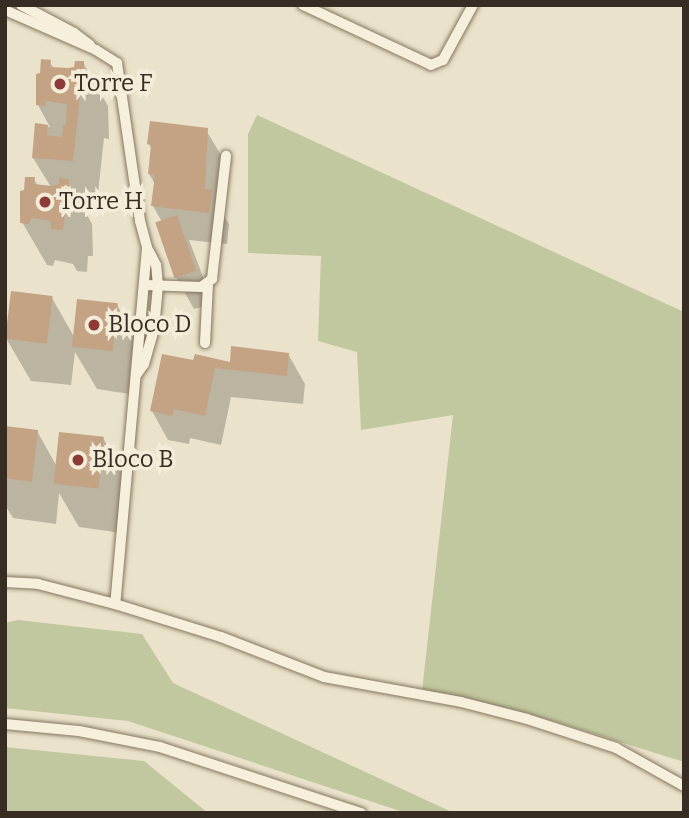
<!DOCTYPE html>
<style>
body{margin:0}
#map{position:relative;width:689px;height:818px;overflow:hidden;background:#eae2ca;font-family:Bitter,serif}
div>[style]{position:absolute}
.green>*{inset:0;background:#c1c89f}
.shadow>*{inset:0;background:#0003}
.building>*{inset:0;background:#c4a284;transform-origin:0 0}
.roads{filter:drop-shadow(0 0 2px #857660) drop-shadow(0 0 2px #857660)}
.minor>*{height:10px;margin:-5px;padding:0 5px;transform-origin:5px;border-radius:5px;background:#f6efdc}
.dots>*{width:19px;height:19px;translate:-50% -50%;box-sizing:border-box;border:4px solid #f3ecd9;border-radius:50%}
span{translate:-50% -50%;white-space:nowrap;text-align:center;line-height:1.15;-webkit-text-stroke:7px #f3ecd9;paint-order:stroke}
.poi-label{font-size:24px;color:#372d22}
.left{translate:0 -50%;text-align:left}
.frame{position:absolute;inset:0;border:7px solid #372d22;pointer-events:none}
</style>
<div id="map">
<div class="green">
<div style="clip-path:polygon(257px 115px,684px 312px,684px 762px,550px 720px,422px 691px,453px 415px,361px 430px,357px 352px,318px 341px,321px 256px,248px 253px,248px 134px)"></div>
<div style="clip-path:polygon(18px 620px,142px 634px,173px 683px,454px 813px,406px 813px,128px 721px,5px 708px,5px 623px)"></div>
<div style="clip-path:polygon(5px 747px,144px 761px,208px 813px,5px 813px)"></div>
</div>
<div class="shadow">
<div style="clip-path:polygon(49px 61px,54px 69px,68px 70px,83px 63px,108px 106px,109px 139px,104px 138px,97px 203px,80px 202px,92px 224px,93px 256px,88px 256px,87px 272px,77px 271px,73px 264px,55px 260px,53px 266px,47px 265px,22px 222px,25px 192px,34px 179px,38px 186px,51px 187px,33px 158px,37px 125px,50px 127px,38px 105px,41px 74px)"></div>
<div style="clip-path:polygon(206px 130px,225px 162px,222px 213px,229px 224px,227px 244px,189px 240px,213px 303px,194px 309px,176px 277px,162px 222px,153px 206px,155px 184px,149px 174px,152px 150px,149px 144px)"></div>
<div style="clip-path:polygon(52px 298px,73px 335px,117px 305px,142px 348px,136px 395px,97px 389px,75px 352px,71px 385px,31px 381px,6px 338px)"></div>
<div style="clip-path:polygon(288px 354px,305px 384px,303px 404px,231px 397px,221px 445px,190px 438px,189px 444px,168px 440px,152px 411px,195px 362px,231px 364px)"></div>
<div style="clip-path:polygon(5px 428px,37px 431px,56px 465px,103px 438px,128px 481px,122px 533px,79px 527px,59px 493px,56px 524px,13px 518px,5px 505px)"></div>
</div>
<div class="building">
<div style="clip-path:polygon(41px 59px,51px 60px,50px 67px,68px 68px,74px 67px,75px 61px,84px 61px,85px 96px,80px 96px,73px 161px,32px 158px,35px 123px,48px 125px,47px 135px,62px 137px,63px 125px,66px 125px,67px 104px,46px 101px,45px 106px,36px 105px,36px 74px,40px 73px)"></div>
<div style="clip-path:polygon(150px 121px,208px 128px,205px 189px,212px 190px,209px 213px,151px 206px,155px 175px,148px 174px,151px 145px,147px 144px)"></div>
<div style="clip-path:polygon(25px 177px,35px 177px,34px 184px,52px 186px,59px 184px,59px 178px,69px 179px,70px 214px,65px 214px,63px 230px,51px 229px,51px 222px,48px 220px,31px 218px,29px 224px,20px 223px,20px 191px,24px 190px)"></div>
<div style="left:177px;top:215px;width:59px;height:23px;rotate:71deg"></div>
<div style="left:11px;top:291px;width:42px;height:48px;rotate:7deg"></div>
<div style="left:77px;top:299px;width:41px;height:48px;rotate:6deg"></div>
<div style="clip-path:polygon(231px 346px,289px 353px,287px 376px,215px 368px,205px 416px,174px 409px,172px 416px,150px 411px,162px 354px,193px 360px,195px 354px,230px 362px)"></div>
<div style="clip-path:polygon(5px 426px,38px 430px,32px 482px,5px 478px)"></div>
<div style="left:59px;top:432px;width:45px;height:52px;rotate:6deg"></div>
</div>
<div class="roads">
<div class="minor">
<div style="left:21px;top:5px;width:60px;rotate:27.8deg"></div>
<div style="left:74px;top:33px;width:20px;rotate:37deg"></div>
<div style="left:303px;top:5px;width:141px;rotate:25.1deg"></div>
<div style="left:431px;top:65px;width:13px;rotate:-23deg"></div>
<div style="left:443px;top:60px;width:63px;rotate:-61.4deg"></div>
<div style="left:5px;top:10px;width:99px;rotate:23.7deg"></div>
<div style="left:96px;top:50px;width:25px;rotate:32deg"></div>
<div style="left:117px;top:63px;width:160px;rotate:81.7deg"></div>
<div style="left:140px;top:221px;width:28px;rotate:75deg"></div>
<div style="left:147px;top:248px;width:357px;rotate:95.1deg"></div>
<div style="left:146px;top:285px;width:55px;rotate:2.1deg"></div>
<div style="left:201px;top:287px;width:14px;rotate:-36deg"></div>
<div style="left:212px;top:279px;width:124px;rotate:-83.5deg"></div>
<div style="left:205px;top:343px;width:59px;rotate:-87.1deg"></div>
<div style="left:137px;top:374px;width:12px;rotate:-55deg"></div>
<div style="left:144px;top:364px;width:37px;rotate:-74deg"></div>
<div style="left:154px;top:328px;width:42px;rotate:-84.6deg"></div>
<div style="left:158px;top:286px;width:21px;rotate:-95deg"></div>
<div style="left:156px;top:265px;width:16px;rotate:-117deg"></div>
<div style="left:5px;top:582px;width:33px;rotate:3deg"></div>
<div style="left:38px;top:584px;width:80px;rotate:14.6deg"></div>
<div style="left:115px;top:604px;width:111px;rotate:17.3deg"></div>
<div style="left:221px;top:637px;width:110px;rotate:21.2deg"></div>
<div style="left:324px;top:677px;width:139px;rotate:10.3deg"></div>
<div style="left:461px;top:702px;width:68px;rotate:14.4deg"></div>
<div style="left:527px;top:719px;width:94px;rotate:18deg"></div>
<div style="left:616px;top:748px;width:78px;rotate:29.2deg"></div>
<div style="left:5px;top:724px;width:74px;rotate:5.4deg"></div>
<div style="left:79px;top:731px;width:83px;rotate:11.2deg"></div>
<div style="left:160px;top:747px;width:212px;rotate:18.2deg"></div>
</div>
</div>
<div class="dots">
<div style="left:60px;top:84px;background:#8e3a36"></div>
<div style="left:45px;top:202px;background:#8e3a36"></div>
<div style="left:94px;top:325px;background:#8e3a36"></div>
<div style="left:78px;top:460px;background:#8e3a36"></div>
</div>
<div class="poi-label">
<span class="left" style="left:74px;top:84px">Torre F</span>
<span class="left" style="left:59px;top:202px">Torre H</span>
<span class="left" style="left:108px;top:325px">Bloco D</span>
<span class="left" style="left:92px;top:460px">Bloco B</span>
</div>
<div class="frame"></div>
</div>
